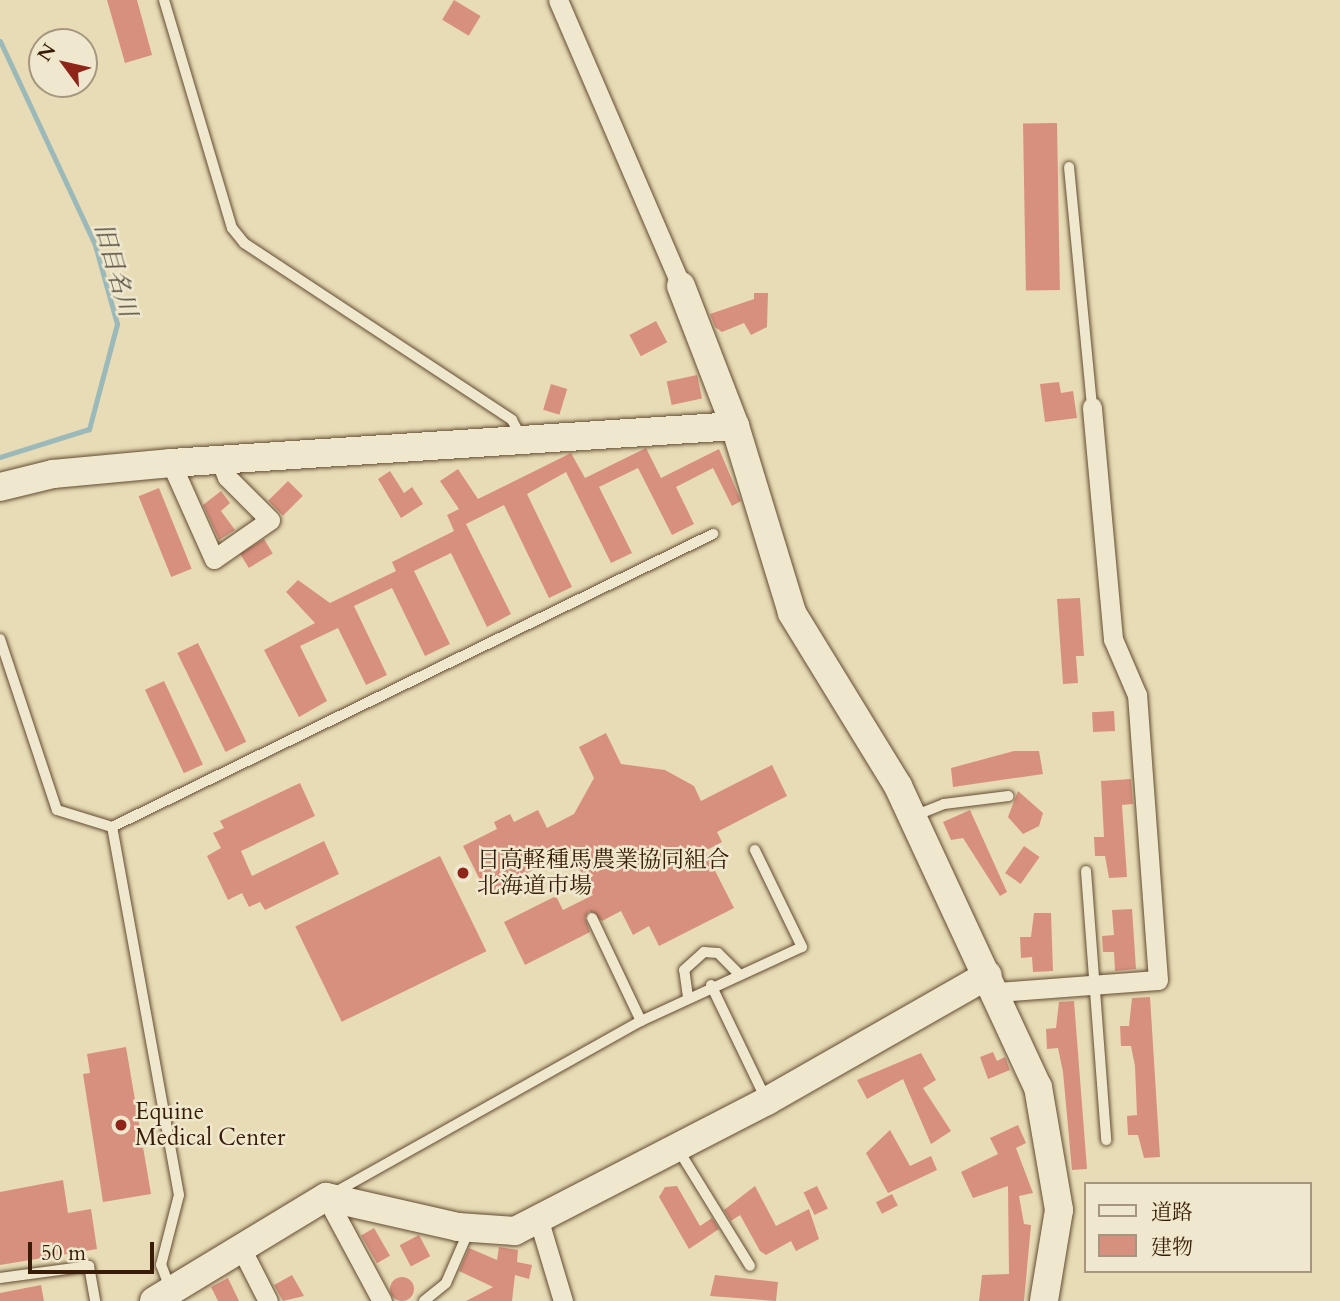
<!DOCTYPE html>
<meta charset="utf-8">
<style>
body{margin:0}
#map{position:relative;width:1340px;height:1301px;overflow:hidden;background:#e7dcb5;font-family:Cardo,"Noto Serif JP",serif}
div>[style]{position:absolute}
.stream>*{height:5px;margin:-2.5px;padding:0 2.5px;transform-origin:2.5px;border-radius:2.5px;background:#9cb9b9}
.building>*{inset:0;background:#d8907e;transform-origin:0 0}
.round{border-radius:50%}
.roads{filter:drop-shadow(0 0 2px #644c32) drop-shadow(0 0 2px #644c32)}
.lane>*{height:10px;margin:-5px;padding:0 5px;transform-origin:5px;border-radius:5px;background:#efe8cf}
.street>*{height:19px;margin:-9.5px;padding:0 9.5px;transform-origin:9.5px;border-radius:9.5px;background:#efe8cf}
.secondary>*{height:28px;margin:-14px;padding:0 14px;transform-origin:14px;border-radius:14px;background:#efe8cf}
.dots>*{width:19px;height:19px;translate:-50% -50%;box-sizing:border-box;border:4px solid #efe8cf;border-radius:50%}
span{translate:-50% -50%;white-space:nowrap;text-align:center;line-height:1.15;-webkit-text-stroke:5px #efe8cf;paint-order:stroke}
.poi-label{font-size:23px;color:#381c07}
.left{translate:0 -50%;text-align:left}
.water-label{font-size:24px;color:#564b3c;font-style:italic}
.legend{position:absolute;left:1084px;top:1182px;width:228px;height:91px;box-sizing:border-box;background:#efe8cf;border:2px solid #a6967f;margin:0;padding:9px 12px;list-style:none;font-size:21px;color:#381c07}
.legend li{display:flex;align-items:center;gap:14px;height:35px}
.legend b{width:35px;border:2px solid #a6967f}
.north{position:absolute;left:28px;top:28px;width:70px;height:70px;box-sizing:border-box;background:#efe8cf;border:2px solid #a6967f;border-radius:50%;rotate:303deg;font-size:19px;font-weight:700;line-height:28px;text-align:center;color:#381c07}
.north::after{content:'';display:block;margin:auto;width:24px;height:32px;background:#8f2418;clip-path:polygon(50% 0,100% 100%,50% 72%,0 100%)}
.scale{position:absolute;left:28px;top:1242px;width:126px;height:32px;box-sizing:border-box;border:4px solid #381c07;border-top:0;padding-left:9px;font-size:21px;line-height:24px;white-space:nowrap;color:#381c07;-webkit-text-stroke:5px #efe8cf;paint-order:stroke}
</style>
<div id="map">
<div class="stream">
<div style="left:0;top:41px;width:225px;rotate:65deg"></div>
<div style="left:95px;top:245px;width:82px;rotate:74.4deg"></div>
<div style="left:117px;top:324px;width:109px;rotate:104.9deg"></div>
<div style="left:89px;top:429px;width:93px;rotate:162.5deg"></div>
</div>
<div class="building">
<div style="clip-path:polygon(107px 0,137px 0,152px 55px,125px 63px)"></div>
<div style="left:454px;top:0;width:31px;height:23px;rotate:31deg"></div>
<div style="left:1057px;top:123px;width:167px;height:34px;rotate:89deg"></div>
<div style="clip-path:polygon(754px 293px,768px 293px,767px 327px,751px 335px,744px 323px,722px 332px,715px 327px,710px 314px,754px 299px)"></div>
<div style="left:656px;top:321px;width:24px;height:30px;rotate:62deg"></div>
<div style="left:697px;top:375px;width:24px;height:31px;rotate:78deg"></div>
<div style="clip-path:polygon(1059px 382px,1061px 393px,1073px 391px,1077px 418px,1045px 422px,1040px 384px)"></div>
<div style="left:551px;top:384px;width:17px;height:27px;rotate:17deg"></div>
<div style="clip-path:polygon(646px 448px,661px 478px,719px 449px,741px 501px,732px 506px,713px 468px,676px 487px,694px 524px,672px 535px,638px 468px,599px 487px,632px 553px,611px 563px,566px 472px,527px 494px,572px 587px,549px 598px,504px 505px,466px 524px,511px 614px,487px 627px,451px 553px,414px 571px,450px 644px,425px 656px,392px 588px,354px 606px,387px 675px,366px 685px,338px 628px,300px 646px,327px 701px,299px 717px,264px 650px,315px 623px,286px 592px,298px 580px,330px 603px,396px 571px,392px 562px,454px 531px,447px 515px,459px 509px,440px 481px,458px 469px,478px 499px,571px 453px,585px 478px)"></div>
<div style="clip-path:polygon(390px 471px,404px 493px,412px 487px,423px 504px,401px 518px,378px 479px)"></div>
<div style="left:288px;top:481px;width:21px;height:28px;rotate:45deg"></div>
<div style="left:159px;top:488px;width:87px;height:22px;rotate:68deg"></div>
<div style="clip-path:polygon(221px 491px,230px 503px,221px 511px,235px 530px,219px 540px,203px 505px)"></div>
<div style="left:264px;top:539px;width:17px;height:28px;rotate:59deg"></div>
<div style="clip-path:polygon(1080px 598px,1084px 656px,1076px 656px,1078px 683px,1063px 684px,1057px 599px)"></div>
<div style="left:198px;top:643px;width:110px;height:23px;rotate:64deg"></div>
<div style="left:164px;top:681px;width:92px;height:21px;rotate:65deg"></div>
<div style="left:1114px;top:711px;width:20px;height:22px;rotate:87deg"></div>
<div style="clip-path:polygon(606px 733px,621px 764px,665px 770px,694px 786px,701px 801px,772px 765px,787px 796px,717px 832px,722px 842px,705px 851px,734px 908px,659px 946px,649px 926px,633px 935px,621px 911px,602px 921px,589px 911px,585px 918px,590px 932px,525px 965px,504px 922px,556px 896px,563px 910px,593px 895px,570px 851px,487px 894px,463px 846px,497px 829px,494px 822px,510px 814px,514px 822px,538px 810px,547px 828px,574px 814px,594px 778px,579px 747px)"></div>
<div style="clip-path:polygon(1014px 751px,1039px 751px,1043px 774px,953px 787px,951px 768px)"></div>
<div style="clip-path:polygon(1131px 779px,1133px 804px,1122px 805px,1127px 877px,1109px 878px,1105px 856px,1095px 856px,1094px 837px,1104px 837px,1101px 781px)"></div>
<div style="clip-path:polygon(300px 783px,315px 816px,241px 851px,252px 876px,324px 841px,339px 874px,265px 910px,260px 902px,249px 907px,242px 893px,228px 900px,207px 856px,221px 848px,213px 833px,224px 828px,220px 821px)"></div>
<div style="clip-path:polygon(1018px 791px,1043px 813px,1039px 826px,1023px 834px,1008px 817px)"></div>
<div style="clip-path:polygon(970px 810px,1007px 892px,1000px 896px,963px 838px,951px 840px,943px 822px)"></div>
<div style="left:1024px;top:846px;width:19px;height:33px;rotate:35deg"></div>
<div style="left:440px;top:856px;width:106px;height:161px;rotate:64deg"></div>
<div style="clip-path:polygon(1132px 909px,1136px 969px,1115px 971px,1114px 952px,1103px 952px,1102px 936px,1114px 935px,1112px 910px)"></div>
<div style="clip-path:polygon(1034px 913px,1051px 913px,1053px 971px,1033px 972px,1032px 957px,1021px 958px,1020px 937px,1031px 937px)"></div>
<div style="clip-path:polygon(1150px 997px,1160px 1157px,1144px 1158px,1138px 1135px,1128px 1135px,1127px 1116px,1137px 1115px,1135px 1066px,1131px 1046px,1121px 1046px,1120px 1026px,1129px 1026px,1132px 998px)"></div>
<div style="clip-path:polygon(1074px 1001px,1087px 1169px,1072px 1170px,1063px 1072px,1058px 1048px,1047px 1049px,1046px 1029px,1056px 1028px,1059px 1002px)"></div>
<div style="clip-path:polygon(126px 1047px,151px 1194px,103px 1202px,83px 1074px,90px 1073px,87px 1054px)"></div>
<div style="clip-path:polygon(993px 1052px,997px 1061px,1005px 1057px,1010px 1070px,988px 1079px,980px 1057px)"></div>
<div style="clip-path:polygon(921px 1053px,936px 1080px,923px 1088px,951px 1131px,931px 1144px,903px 1079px,867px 1099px,857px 1080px)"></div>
<div style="clip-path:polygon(1018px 1125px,1026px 1143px,1016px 1148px,1033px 1193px,1019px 1196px,1024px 1224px,1031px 1225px,1024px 1301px,979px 1301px,982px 1275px,1009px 1274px,1008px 1186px,973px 1198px,961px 1172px,998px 1154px,990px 1138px)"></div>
<div style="clip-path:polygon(890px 1130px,910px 1166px,931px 1156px,937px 1170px,888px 1193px,866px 1153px)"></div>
<div style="clip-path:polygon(63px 1180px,68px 1213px,91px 1209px,97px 1249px,0 1265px,0 1192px)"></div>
<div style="clip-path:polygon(677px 1186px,700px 1226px,712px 1218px,719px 1229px,689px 1249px,659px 1197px,665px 1187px)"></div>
<div style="clip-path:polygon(755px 1186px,776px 1226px,809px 1209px,819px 1239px,796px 1251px,791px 1241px,766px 1255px,760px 1251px,740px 1215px,731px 1221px,724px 1210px)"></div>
<div style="left:817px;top:1186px;width:25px;height:15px;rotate:64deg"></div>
<div style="left:892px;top:1194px;width:13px;height:18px;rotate:63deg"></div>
<div style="left:374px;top:1228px;width:32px;height:15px;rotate:60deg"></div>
<div style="left:419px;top:1235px;width:24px;height:22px;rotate:62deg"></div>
<div style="clip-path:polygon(499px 1247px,518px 1250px,517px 1262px,532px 1265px,529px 1279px,515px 1275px,512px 1301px,466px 1301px,493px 1287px,459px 1271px,469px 1248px,497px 1260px)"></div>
<div style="clip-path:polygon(292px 1275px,304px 1296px,283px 1301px,274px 1285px)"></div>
<div style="clip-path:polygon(715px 1275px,778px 1282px,776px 1301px,710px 1296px)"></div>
<div class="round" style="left:390px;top:1277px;width:24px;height:24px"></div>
<div style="clip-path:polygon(228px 1278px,239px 1301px,218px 1301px,211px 1287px)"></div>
<div style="clip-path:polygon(41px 1285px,44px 1301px,0 1301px,0 1293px)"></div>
</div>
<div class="roads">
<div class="lane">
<div style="left:164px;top:0;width:238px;rotate:73.4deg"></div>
<div style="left:232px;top:228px;width:19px;rotate:51deg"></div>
<div style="left:244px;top:243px;width:321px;rotate:33.4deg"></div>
<div style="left:512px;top:420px;width:19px;rotate:62deg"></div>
<div style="left:1069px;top:167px;width:241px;rotate:84.5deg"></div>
<div style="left:0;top:639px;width:180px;rotate:71.6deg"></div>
<div style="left:57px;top:810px;width:58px;rotate:17.2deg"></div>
<div style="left:914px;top:816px;width:32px;rotate:-22deg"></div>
<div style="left:944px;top:804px;width:65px;rotate:-7deg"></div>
<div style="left:1086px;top:871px;width:270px;rotate:85.7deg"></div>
<div style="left:711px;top:985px;width:124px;rotate:64.3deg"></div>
<div style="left:688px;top:997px;width:27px;rotate:-98deg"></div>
<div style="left:684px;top:970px;width:27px;rotate:-42deg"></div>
<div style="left:704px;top:952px;width:14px;rotate:4deg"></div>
<div style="left:718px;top:953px;width:27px;rotate:45deg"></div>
<div style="left:641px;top:1021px;width:177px;rotate:-24.7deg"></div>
<div style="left:802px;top:947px;width:108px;rotate:-115.9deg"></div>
<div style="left:679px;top:1151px;width:135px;rotate:58.3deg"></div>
<div style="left:334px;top:1193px;width:352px;rotate:-29.3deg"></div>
<div style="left:641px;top:1021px;width:114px;rotate:-115.4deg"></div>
<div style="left:0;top:1278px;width:90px;rotate:-7.7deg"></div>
<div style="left:89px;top:1266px;width:36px;rotate:80deg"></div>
<div style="left:170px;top:1288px;width:25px;rotate:-111deg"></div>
<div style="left:161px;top:1265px;width:72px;rotate:-75.6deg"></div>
<div style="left:179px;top:1195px;width:374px;rotate:-100.3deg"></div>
<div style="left:112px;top:827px;width:669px;rotate:-25.99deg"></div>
<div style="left:424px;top:1301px;width:28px;rotate:-39deg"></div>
<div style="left:446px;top:1283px;width:58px;rotate:-66.5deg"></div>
</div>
<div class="street">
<div style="left:558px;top:0;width:311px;rotate:66.7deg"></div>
<div style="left:171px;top:463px;width:105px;rotate:65.9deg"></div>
<div style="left:214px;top:559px;width:68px;rotate:-34.9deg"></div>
<div style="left:270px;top:520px;width:61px;rotate:-135deg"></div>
<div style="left:227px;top:477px;width:18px;rotate:-112deg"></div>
<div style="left:997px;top:992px;width:161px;rotate:-4.3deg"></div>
<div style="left:1158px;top:980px;width:286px;rotate:-94.2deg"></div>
<div style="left:1137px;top:695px;width:61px;rotate:-113.2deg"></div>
<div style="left:1113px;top:639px;width:233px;rotate:-95.2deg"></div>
<div style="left:326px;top:1197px;width:118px;rotate:61.7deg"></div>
<div style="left:539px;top:1221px;width:84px;rotate:73.3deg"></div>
<div style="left:241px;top:1248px;width:59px;rotate:63deg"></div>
</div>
<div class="secondary">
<div style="left:681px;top:286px;width:150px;rotate:68.9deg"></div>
<div style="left:735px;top:426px;width:195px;rotate:73deg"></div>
<div style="left:792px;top:613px;width:203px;rotate:58.5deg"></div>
<div style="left:898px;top:786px;width:332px;rotate:65.1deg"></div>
<div style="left:1038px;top:1087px;width:125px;rotate:80.3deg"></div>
<div style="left:1059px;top:1210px;width:92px;rotate:99.4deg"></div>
<div style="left:0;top:487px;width:55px;rotate:-13.8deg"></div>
<div style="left:53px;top:474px;width:119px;rotate:-5.3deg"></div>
<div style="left:171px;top:463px;width:565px;rotate:-3.75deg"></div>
<div style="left:154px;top:1301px;width:201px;rotate:-31.2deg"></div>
<div style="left:326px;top:1197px;width:135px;rotate:12.8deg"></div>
<div style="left:458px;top:1227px;width:57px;rotate:4deg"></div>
<div style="left:515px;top:1231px;width:284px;rotate:-27.3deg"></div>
<div style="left:767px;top:1101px;width:254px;rotate:-29.7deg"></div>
</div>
</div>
<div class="dots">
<div style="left:463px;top:873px;background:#8f2418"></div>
<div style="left:121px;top:1125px;background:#8f2418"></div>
</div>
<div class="poi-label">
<span class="left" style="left:477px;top:873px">日高軽種馬農業協同組合<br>北海道市場</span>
<span class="left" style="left:135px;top:1125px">Equine<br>Medical Center</span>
</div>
<div class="water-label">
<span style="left:115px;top:270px;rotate:74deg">旧目名川</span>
</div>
<ul class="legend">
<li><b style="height:9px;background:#efe8cf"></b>道路</li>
<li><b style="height:19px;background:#d8907e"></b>建物</li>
</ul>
<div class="north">N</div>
<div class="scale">50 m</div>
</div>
